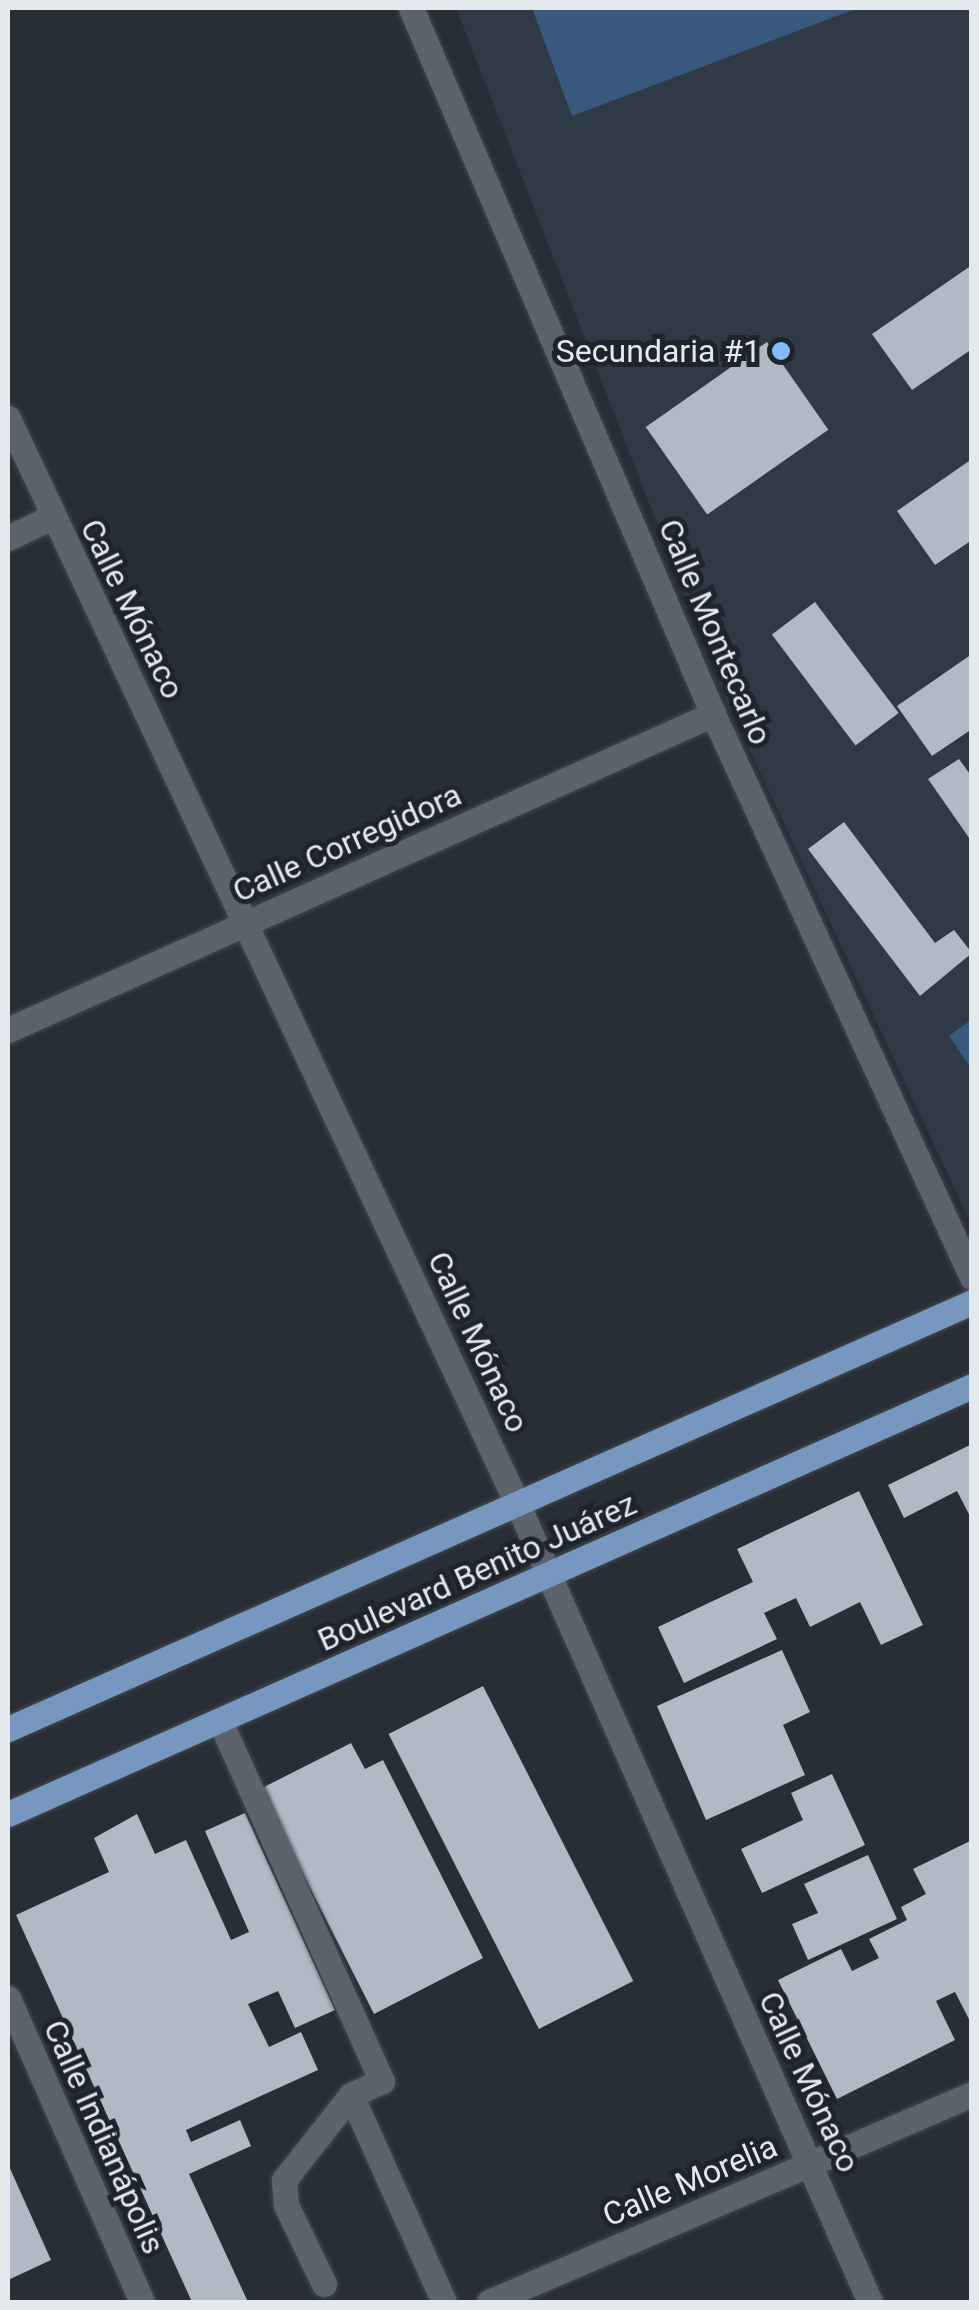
<!DOCTYPE html>
<meta charset="utf-8">
<style>
body{margin:0}
#map{position:relative;width:979px;height:2310px;overflow:hidden;background:#272e36;font-family:Roboto,sans-serif}
div>[style]{position:absolute}
.built>*{inset:0;background:#2f3a46}
.green>*{inset:0;background:#39587e}
.building>*{inset:0;background:#b0b9c4;transform-origin:0 0}
.roads{filter:drop-shadow(0 0 2px #434950) drop-shadow(0 0 2px #434950)}
.minor>*{height:25px;margin:-12.5px;padding:0 12.5px;transform-origin:12.5px;border-radius:12.5px;background:#5b636d}
.major>*{height:25px;margin:-12.5px;padding:0 12.5px;transform-origin:12.5px;border-radius:12.5px;background:#7797be}
.dots>*{width:28px;height:28px;translate:-50% -50%;box-sizing:border-box;border:5px solid #1d242c;border-radius:50%}
span{translate:-50% -50%;white-space:nowrap;text-align:center;line-height:1.15;-webkit-text-stroke:10px #1d242c;paint-order:stroke}
.poi-label{font-size:32px;color:#e4e9ee}
.right{translate:-100% -50%;text-align:right}
.street-label{font-size:32px;color:#e4e9ee}
.frame{position:absolute;inset:0;border:10px solid #e4e9ee;pointer-events:none}
</style>
<div id="map">
<div class="built">
<div style="clip-path:polygon(456px 8px,971px 8px,971px 1224px,724px 695px)"></div>
</div>
<div class="green">
<div style="clip-path:polygon(532px 8px,858px 8px,572px 116px)"></div>
<div style="clip-path:polygon(971px 1020px,971px 1068px,949px 1036px)"></div>
</div>
<div class="building">
<div style="clip-path:polygon(972px 265px,972px 349px,912px 390px,872px 334px)"></div>
<div style="left:767px;top:342px;width:107px;height:148px;rotate:55deg"></div>
<div style="clip-path:polygon(972px 459px,972px 540px,935px 565px,897px 511px)"></div>
<div style="left:815px;top:602px;width:139px;height:54px;rotate:53deg"></div>
<div style="clip-path:polygon(972px 654px,972px 729px,932px 756px,897px 706px)"></div>
<div style="clip-path:polygon(959px 759px,972px 777px,972px 842px,928px 779px)"></div>
<div style="clip-path:polygon(844px 822px,935px 943px,954px 930px,972px 953px,920px 996px,808px 849px)"></div>
<div style="clip-path:polygon(972px 1444px,972px 1520px,957px 1491px,904px 1518px,888px 1485px)"></div>
<div style="clip-path:polygon(859px 1491px,923px 1625px,881px 1645px,860px 1602px,810px 1627px,796px 1598px,764px 1613px,777px 1639px,684px 1683px,658px 1627px,753px 1582px,737px 1549px)"></div>
<div style="clip-path:polygon(782px 1650px,810px 1712px,783px 1725px,805px 1775px,706px 1820px,657px 1706px)"></div>
<div style="left:483px;top:1686px;width:331px;height:106px;rotate:63deg"></div>
<div style="clip-path:polygon(351px 1743px,365px 1769px,383px 1760px,483px 1958px,374px 2014px,260px 1789px)"></div>
<div style="clip-path:polygon(832px 1774px,865px 1845px,762px 1893px,741px 1849px,803px 1820px,791px 1793px)"></div>
<div style="clip-path:polygon(245px 1813px,335px 2010px,295px 2028px,278px 1991px,248px 2004px,269px 2047px,301px 2032px,318px 2070px,186px 2130px,191px 2142px,240px 2120px,251px 2146px,189px 2174px,248px 2302px,192px 2302px,16px 1915px,109px 1872px,94px 1838px,137px 1814px,155px 1854px,186px 1840px,231px 1940px,249px 1932px,205px 1831px)"></div>
<div style="clip-path:polygon(972px 1840px,972px 2025px,955px 1992px,936px 2001px,955px 2040px,837px 2099px,778px 1980px,841px 1949px,852px 1971px,879px 1958px,869px 1939px,907px 1920px,901px 1907px,926px 1894px,913px 1869px)"></div>
<div style="clip-path:polygon(868px 1855px,897px 1919px,808px 1960px,792px 1924px,818px 1913px,804px 1884px)"></div>
<div style="clip-path:polygon(8px 2164px,51px 2260px,8px 2280px)"></div>
</div>
<div class="roads">
<div class="minor">
<div style="left:411px;top:8px;width:768px;rotate:66.84deg"></div>
<div style="left:713px;top:714px;width:620px;rotate:65.3deg"></div>
<div style="left:8px;top:418px;width:1198px;rotate:64.87deg"></div>
<div style="left:517px;top:1503px;width:874px;rotate:66.16deg"></div>
<div style="left:8px;top:538px;width:49px;rotate:-25.5deg"></div>
<div style="left:8px;top:1030px;width:773px;rotate:-24.14deg"></div>
<div style="left:220px;top:1721px;width:395px;rotate:65.8deg"></div>
<div style="left:382px;top:2081px;width:34px;rotate:156deg"></div>
<div style="left:351px;top:2095px;width:227px;rotate:65.8deg"></div>
<div style="left:8px;top:1998px;width:332px;rotate:66.2deg"></div>
<div style="left:324px;top:2284px;width:88px;rotate:-115.7deg"></div>
<div style="left:286px;top:2205px;width:25px;rotate:-95deg"></div>
<div style="left:284px;top:2180px;width:108px;rotate:-51.8deg"></div>
<div style="left:489px;top:2302px;width:526px;rotate:-23.3deg"></div>
</div>
<div class="major">
<div style="left:8px;top:1729px;width:1054px;rotate:-23.89deg"></div>
<div style="left:8px;top:1814px;width:1055px;rotate:-23.94deg"></div>
</div>
</div>
<div class="dots">
<div style="left:781px;top:351px;background:#86bbfb"></div>
</div>
<div class="poi-label">
<span class="right" style="left:761px;top:351px">Secundaria #1</span>
</div>
<div class="street-label">
<span style="left:132px;top:609px;rotate:64deg">Calle Mónaco</span>
<span style="left:715px;top:632px;rotate:67deg">Calle Montecarlo</span>
<span style="left:347px;top:843px;rotate:-24deg">Calle Corregidora</span>
<span style="left:478px;top:1342px;rotate:65deg">Calle Mónaco</span>
<span style="left:477px;top:1572px;rotate:-24deg">Boulevard Benito Juárez</span>
<span style="left:809px;top:2082px;rotate:65deg">Calle Mónaco</span>
<span style="left:104px;top:2137px;rotate:66deg">Calle Indianápolis</span>
<span style="left:690px;top:2181px;rotate:-23deg">Calle Morelia</span>
</div>
<div class="frame"></div>
</div>
